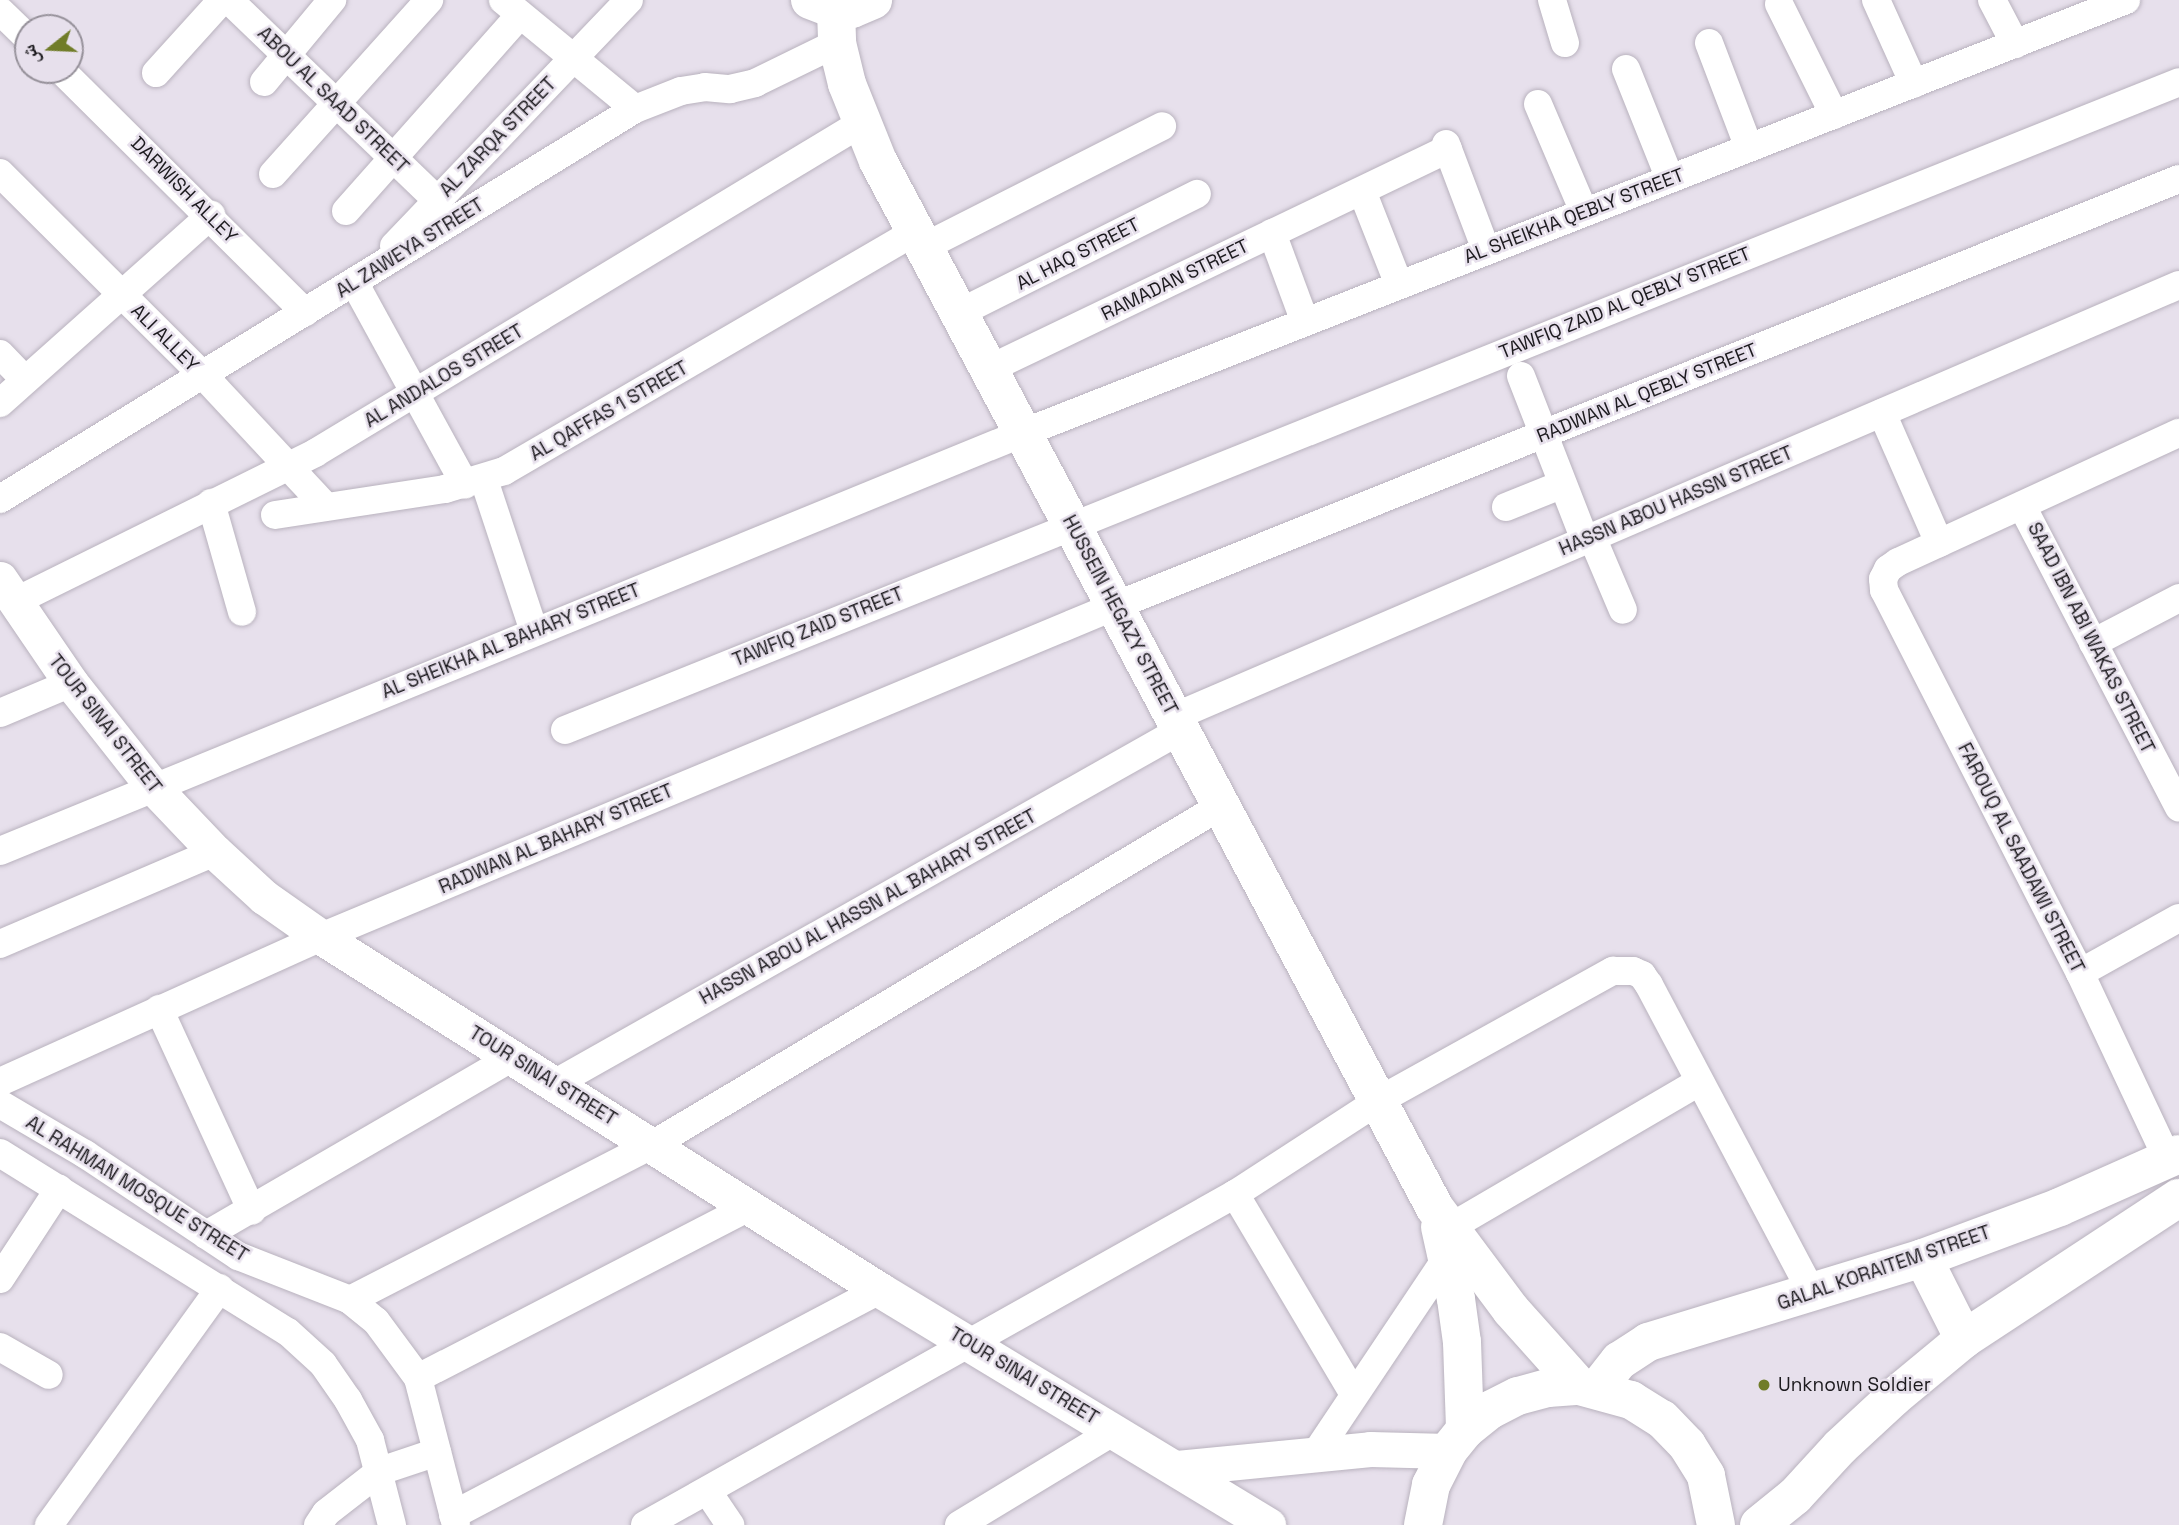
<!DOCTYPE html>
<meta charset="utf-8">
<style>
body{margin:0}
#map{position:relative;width:2179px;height:1525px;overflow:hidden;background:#e7e0ec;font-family:"Space Grotesk","Noto Naskh Arabic",sans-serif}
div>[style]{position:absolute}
.roads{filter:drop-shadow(0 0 2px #b9b2be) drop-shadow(0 0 2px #b9b2be)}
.minor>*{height:28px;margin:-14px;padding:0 14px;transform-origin:14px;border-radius:14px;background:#fff}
.tertiary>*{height:35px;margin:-17.5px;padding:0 17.5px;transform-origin:17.5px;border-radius:17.5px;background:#fff}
.secondary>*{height:38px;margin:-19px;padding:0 19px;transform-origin:19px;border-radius:19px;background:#fff}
.dots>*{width:19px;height:19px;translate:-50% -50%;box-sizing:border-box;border:4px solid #e7e0ec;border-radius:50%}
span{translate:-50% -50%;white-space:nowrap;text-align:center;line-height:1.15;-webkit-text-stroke:5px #e7e0ec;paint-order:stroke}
.street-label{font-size:19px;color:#1c1a1e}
.poi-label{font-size:19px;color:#1c1a1e}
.left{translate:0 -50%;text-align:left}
.north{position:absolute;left:14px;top:14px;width:70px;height:70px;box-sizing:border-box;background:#e7e0ec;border:2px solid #96919a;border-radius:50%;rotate:252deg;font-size:19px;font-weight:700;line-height:28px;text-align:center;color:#1c1a1e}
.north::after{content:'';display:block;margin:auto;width:24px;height:32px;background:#707c28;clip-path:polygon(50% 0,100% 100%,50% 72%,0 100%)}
</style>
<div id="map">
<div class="roads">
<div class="minor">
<div style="left:229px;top:0;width:289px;rotate:43.9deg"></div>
<div style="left:503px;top:0;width:171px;rotate:39.5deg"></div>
<div style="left:1552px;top:0;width:45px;rotate:73.2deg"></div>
<div style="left:1876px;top:0;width:92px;rotate:65.7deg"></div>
<div style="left:1992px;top:0;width:50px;rotate:62.4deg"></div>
<div style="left:1779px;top:4px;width:124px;rotate:63.6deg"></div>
<div style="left:0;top:11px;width:39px;rotate:44deg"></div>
<div style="left:1709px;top:43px;width:112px;rotate:69.1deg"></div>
<div style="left:1626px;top:69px;width:118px;rotate:68.2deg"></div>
<div style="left:61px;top:70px;width:344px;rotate:44.8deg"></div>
<div style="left:156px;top:73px;width:98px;rotate:-47.9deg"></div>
<div style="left:264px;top:82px;width:107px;rotate:-50.3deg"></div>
<div style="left:1538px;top:104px;width:117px;rotate:66.9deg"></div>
<div style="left:1446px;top:144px;width:113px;rotate:69.3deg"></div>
<div style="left:0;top:173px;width:286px;rotate:44.9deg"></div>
<div style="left:203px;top:375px;width:179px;rotate:47deg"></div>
<div style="left:273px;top:174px;width:234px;rotate:-48.1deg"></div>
<div style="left:1362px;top:191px;width:101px;rotate:68.5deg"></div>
<div style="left:346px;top:211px;width:262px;rotate:-48.4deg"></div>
<div style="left:1272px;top:233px;width:95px;rotate:69.7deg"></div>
<div style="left:394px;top:246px;width:340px;rotate:-46.3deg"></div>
<div style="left:924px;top:247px;width:267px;rotate:-26.9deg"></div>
<div style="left:354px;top:282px;width:231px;rotate:61.3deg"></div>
<div style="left:959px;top:313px;width:266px;rotate:-26.6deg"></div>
<div style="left:0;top:354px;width:36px;rotate:46deg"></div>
<div style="left:989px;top:369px;width:509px;rotate:-25.61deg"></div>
<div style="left:1521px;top:376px;width:176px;rotate:68.7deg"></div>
<div style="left:0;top:403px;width:283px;rotate:-41.7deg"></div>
<div style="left:1882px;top:413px;width:142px;rotate:66.3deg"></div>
<div style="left:484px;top:480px;width:159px;rotate:71.7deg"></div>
<div style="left:0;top:499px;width:745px;rotate:-31.56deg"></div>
<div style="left:635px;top:109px;width:49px;rotate:-21.4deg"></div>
<div style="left:681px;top:91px;width:24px;rotate:-9deg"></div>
<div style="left:705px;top:87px;width:25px;rotate:5deg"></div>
<div style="left:730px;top:89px;width:26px;rotate:-13deg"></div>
<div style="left:755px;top:83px;width:91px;rotate:-26deg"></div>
<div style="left:211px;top:503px;width:113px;rotate:74.1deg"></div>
<div style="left:2022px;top:506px;width:340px;rotate:62.5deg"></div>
<div style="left:1506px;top:507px;width:61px;rotate:-22deg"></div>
<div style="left:275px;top:515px;width:172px;rotate:-8.7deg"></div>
<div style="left:445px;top:489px;width:62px;rotate:-17deg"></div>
<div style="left:504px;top:471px;width:477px;rotate:-30.2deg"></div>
<div style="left:1592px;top:537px;width:79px;rotate:67deg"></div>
<div style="left:14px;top:602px;width:336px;rotate:-26.3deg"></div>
<div style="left:315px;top:453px;width:637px;rotate:-31.12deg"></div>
<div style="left:2093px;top:643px;width:97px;rotate:-27.6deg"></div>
<div style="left:0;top:713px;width:77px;rotate:-22.9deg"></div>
<div style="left:1174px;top:717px;width:1094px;rotate:-23.26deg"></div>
<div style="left:565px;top:730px;width:1739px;rotate:-21.87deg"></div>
<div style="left:0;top:851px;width:1105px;rotate:-22.23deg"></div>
<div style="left:1023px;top:433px;width:1185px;rotate:-21.43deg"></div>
<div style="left:0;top:944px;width:234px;rotate:-23.2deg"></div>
<div style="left:2080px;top:973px;width:113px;rotate:-29.1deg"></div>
<div style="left:159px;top:1009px;width:222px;rotate:65.3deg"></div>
<div style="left:0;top:1082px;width:352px;rotate:-24.3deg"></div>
<div style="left:321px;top:937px;width:860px;rotate:-22.63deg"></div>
<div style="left:1115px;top:606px;width:1146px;rotate:-21.87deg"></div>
<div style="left:554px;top:1084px;width:720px;rotate:-29.45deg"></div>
<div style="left:0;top:1104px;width:99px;rotate:30.5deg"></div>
<div style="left:85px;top:1154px;width:184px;rotate:33.7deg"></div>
<div style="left:238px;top:1256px;width:120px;rotate:21.4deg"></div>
<div style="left:350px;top:1300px;width:33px;rotate:39deg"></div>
<div style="left:376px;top:1321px;width:71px;rotate:53.6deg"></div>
<div style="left:418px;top:1378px;width:152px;rotate:75.5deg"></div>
<div style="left:0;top:1153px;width:339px;rotate:31.9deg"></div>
<div style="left:288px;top:1332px;width:47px;rotate:42.4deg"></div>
<div style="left:323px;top:1364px;width:44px;rotate:55.2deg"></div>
<div style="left:348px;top:1400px;width:46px;rotate:61.2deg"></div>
<div style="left:370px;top:1440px;width:88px;rotate:75.5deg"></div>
<div style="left:2168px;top:1160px;width:207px;rotate:-115.2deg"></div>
<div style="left:2080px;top:973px;width:430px;rotate:-117.1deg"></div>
<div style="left:1884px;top:590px;width:11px;rotate:-95deg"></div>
<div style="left:1883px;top:579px;width:11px;rotate:-63deg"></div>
<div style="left:1888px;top:569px;width:12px;rotate:-35deg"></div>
<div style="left:1898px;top:562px;width:309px;rotate:-24.7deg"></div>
<div style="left:1235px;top:1194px;width:231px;rotate:59.3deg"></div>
<div style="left:1449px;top:1228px;width:290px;rotate:-30.3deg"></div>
<div style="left:206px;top:1235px;width:355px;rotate:-30.1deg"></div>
<div style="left:0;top:1279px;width:108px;rotate:-56.8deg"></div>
<div style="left:350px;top:1300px;width:339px;rotate:-27.2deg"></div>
<div style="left:652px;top:1145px;width:662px;rotate:-30.79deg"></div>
<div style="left:0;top:1347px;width:56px;rotate:29.7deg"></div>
<div style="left:418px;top:1378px;width:373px;rotate:-27.3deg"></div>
<div style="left:1314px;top:1456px;width:241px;rotate:-56.2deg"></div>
<div style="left:708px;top:1492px;width:40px;rotate:56deg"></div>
<div style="left:453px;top:1515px;width:483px;rotate:-27.8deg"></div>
<div style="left:49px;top:1525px;width:292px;rotate:-54.2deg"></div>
<div style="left:318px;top:1525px;width:14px;rotate:-56deg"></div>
<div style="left:326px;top:1513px;width:68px;rotate:-37.9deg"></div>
<div style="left:380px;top:1471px;width:60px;rotate:-18.4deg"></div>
<div style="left:645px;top:1525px;width:677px;rotate:-29.29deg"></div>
<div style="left:1235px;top:1194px;width:171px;rotate:-33deg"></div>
<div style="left:1378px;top:1101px;width:269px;rotate:-29deg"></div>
<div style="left:1613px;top:971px;width:20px"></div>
<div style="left:1633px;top:971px;width:10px;rotate:24deg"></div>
<div style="left:1642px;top:975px;width:12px;rotate:55deg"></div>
<div style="left:1649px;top:985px;width:348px;rotate:62.1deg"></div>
<div style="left:959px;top:1525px;width:181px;rotate:-31.2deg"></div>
</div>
<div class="tertiary">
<div style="left:0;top:579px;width:126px;rotate:55.7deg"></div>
<div style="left:71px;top:683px;width:134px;rotate:51.7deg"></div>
<div style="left:154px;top:788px;width:88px;rotate:46.4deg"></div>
<div style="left:215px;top:852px;width:67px;rotate:42.6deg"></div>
<div style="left:264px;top:897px;width:70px;rotate:35.1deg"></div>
<div style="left:321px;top:937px;width:661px;rotate:32.27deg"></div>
<div style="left:880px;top:1290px;width:454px;rotate:31.2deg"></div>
<div style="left:1177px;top:1468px;width:194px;rotate:-5.6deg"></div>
<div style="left:1370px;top:1449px;width:78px;rotate:1.5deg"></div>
</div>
<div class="secondary">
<div style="left:810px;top:0;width:28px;rotate:21deg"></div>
<div style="left:836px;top:10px;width:16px;rotate:-4deg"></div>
<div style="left:852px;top:9px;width:23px;rotate:-23deg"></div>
<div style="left:836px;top:10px;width:33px;rotate:88deg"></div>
<div style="left:837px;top:43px;width:42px;rotate:76.3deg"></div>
<div style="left:847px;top:84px;width:83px;rotate:68.1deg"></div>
<div style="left:878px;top:161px;width:1186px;rotate:61.99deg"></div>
<div style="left:1435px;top:1208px;width:127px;rotate:53.3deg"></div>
<div style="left:1511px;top:1310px;width:102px;rotate:48.2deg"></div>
<div style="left:1440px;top:1227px;width:74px;rotate:77.5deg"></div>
<div style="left:1456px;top:1299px;width:43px;rotate:82.1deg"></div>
<div style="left:1462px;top:1342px;width:88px;rotate:88deg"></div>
<div style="left:1923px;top:1258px;width:91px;rotate:63.2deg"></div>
<div style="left:1597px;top:1389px;width:36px;rotate:-52deg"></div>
<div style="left:1619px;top:1361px;width:35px;rotate:-33deg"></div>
<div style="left:1648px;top:1342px;width:288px;rotate:-17deg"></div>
<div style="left:1923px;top:1258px;width:146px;rotate:-20.4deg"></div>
<div style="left:2060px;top:1207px;width:130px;rotate:-24deg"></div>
<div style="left:1423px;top:1525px;width:41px;rotate:-78.7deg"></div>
<div style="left:1431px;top:1485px;width:38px;rotate:-63deg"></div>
<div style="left:1448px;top:1451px;width:27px;rotate:-51deg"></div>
<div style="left:1465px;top:1430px;width:32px;rotate:-39deg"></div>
<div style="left:1490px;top:1410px;width:31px;rotate:-27deg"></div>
<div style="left:1518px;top:1396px;width:31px;rotate:-15deg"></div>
<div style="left:1548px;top:1388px;width:31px;rotate:-4deg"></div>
<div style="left:1579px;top:1386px;width:54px;rotate:15.1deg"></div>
<div style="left:1631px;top:1400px;width:36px;rotate:32deg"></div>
<div style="left:1662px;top:1419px;width:36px;rotate:46deg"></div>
<div style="left:1687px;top:1445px;width:36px;rotate:58deg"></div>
<div style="left:1706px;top:1476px;width:50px;rotate:78.5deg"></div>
<div style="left:1759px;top:1525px;width:46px;rotate:-38.9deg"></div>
<div style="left:1795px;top:1496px;width:67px;rotate:-47.4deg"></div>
<div style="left:1840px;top:1447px;width:74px;rotate:-42.8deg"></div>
<div style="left:1894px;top:1397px;width:91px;rotate:-39.6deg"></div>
<div style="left:1964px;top:1339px;width:257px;rotate:-33.3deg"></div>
</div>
</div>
<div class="dots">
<div style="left:1764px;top:1385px;background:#707c28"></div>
</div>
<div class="street-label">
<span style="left:333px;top:100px;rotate:44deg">ABOU AL SAAD STREET</span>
<span style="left:498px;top:137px;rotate:-46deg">AL ZARQA STREET</span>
<span style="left:184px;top:190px;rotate:45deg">DARWISH ALLEY</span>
<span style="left:1574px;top:216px;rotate:-21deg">AL SHEIKHA QEBLY STREET</span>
<span style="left:410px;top:248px;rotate:-32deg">AL ZAWEYA STREET</span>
<span style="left:1078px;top:254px;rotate:-27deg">AL HAQ STREET</span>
<span style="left:1175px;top:280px;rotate:-26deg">RAMADAN STREET</span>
<span style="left:1625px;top:303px;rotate:-22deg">TAWFIQ ZAID AL QEBLY STREET</span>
<span style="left:165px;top:338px;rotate:45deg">ALI ALLEY</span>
<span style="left:444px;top:376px;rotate:-31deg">AL ANDALOS STREET</span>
<span style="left:1647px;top:393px;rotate:-22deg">RADWAN AL QEBLY STREET</span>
<span style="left:609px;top:411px;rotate:-30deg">AL QAFFAS 1 STREET</span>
<span style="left:1676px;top:501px;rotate:-23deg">HASSN ABOU HASSN STREET</span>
<span style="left:1120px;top:615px;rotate:62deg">HUSSEIN HEGAZY STREET</span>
<span style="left:818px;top:627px;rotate:-22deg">TAWFIQ ZAID STREET</span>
<span style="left:2091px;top:638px;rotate:63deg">SAAD IBN ABI WAKAS STREET</span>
<span style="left:511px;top:641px;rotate:-22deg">AL SHEIKHA AL BAHARY STREET</span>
<span style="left:105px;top:724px;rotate:52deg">TOUR SINAI STREET</span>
<span style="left:556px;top:839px;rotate:-23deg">RADWAN AL BAHARY STREET</span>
<span style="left:2021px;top:858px;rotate:63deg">FAROUQ AL SAADAWI STREET</span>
<span style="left:868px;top:907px;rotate:-29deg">HASSN ABOU AL HASSN AL BAHARY STREET</span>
<span style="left:543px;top:1076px;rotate:32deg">TOUR SINAI STREET</span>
<span style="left:137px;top:1189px;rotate:32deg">AL RAHMAN MOSQUE STREET</span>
<span style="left:1884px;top:1268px;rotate:-19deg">GALAL KORAITEM STREET</span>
<span style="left:1024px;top:1376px;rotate:31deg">TOUR SINAI STREET</span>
</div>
<div class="poi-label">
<span class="left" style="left:1778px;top:1385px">Unknown Soldier</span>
</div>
<div class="north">ش</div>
</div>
